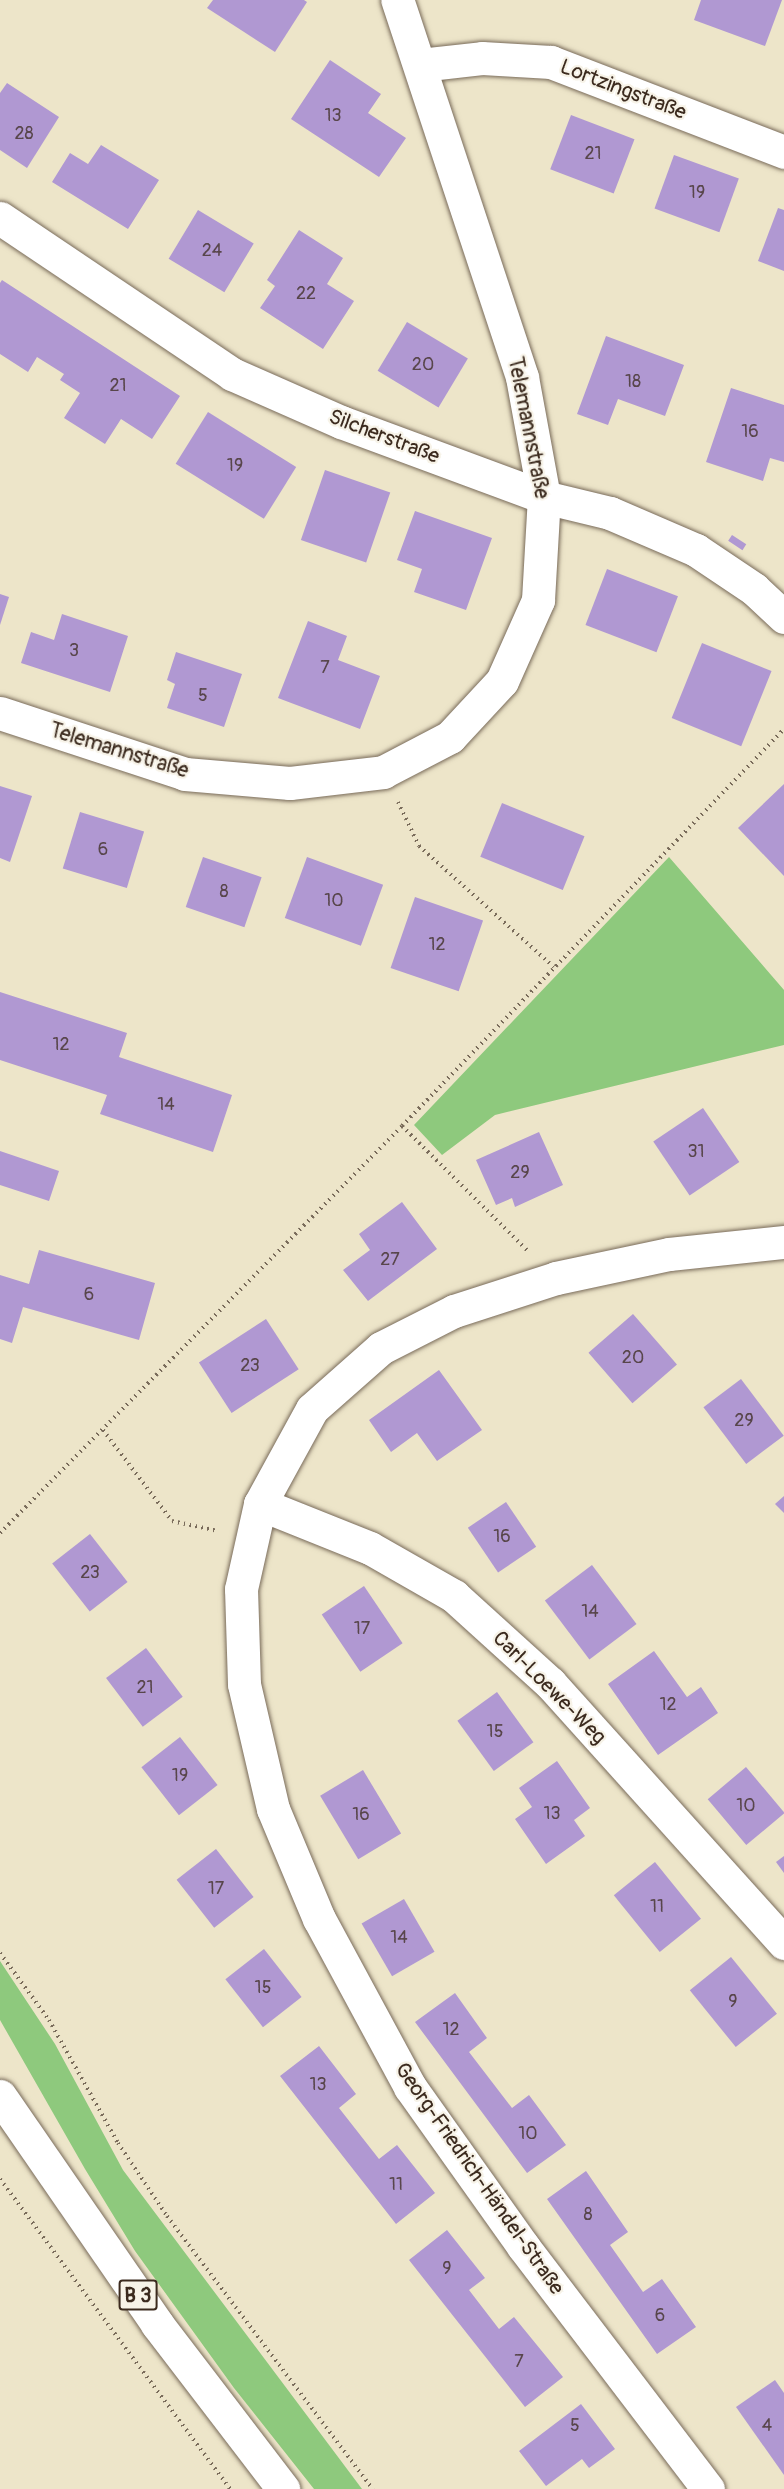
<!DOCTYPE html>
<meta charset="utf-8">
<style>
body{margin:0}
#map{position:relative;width:784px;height:2489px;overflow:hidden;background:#ede5c9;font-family:Pangolin,sans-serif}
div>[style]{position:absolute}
.green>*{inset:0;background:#8ec97d}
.building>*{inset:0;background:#b098d2;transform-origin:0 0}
.path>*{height:4px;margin-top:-2px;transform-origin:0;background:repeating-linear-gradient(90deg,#796b5a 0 1.5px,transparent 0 6px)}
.roads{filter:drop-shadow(0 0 2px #796b5a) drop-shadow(0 0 2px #796b5a)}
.minor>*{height:33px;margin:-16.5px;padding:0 16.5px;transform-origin:16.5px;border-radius:16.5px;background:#fff}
.major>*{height:33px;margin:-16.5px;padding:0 16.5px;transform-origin:16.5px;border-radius:16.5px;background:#fff}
span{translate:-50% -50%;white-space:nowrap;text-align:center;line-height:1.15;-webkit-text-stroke:4.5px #f7f3e8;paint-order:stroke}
.number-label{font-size:18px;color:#58464b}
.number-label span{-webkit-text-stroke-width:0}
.shield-label span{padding:2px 4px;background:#f7f3e8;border:2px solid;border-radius:4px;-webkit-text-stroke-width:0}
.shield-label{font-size:20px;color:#3b2a1e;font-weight:700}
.street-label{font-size:21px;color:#3b2a1e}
</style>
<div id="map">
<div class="green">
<div style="clip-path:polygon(669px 857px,784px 990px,784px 1045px,495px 1115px,442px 1155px,414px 1125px)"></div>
<div style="clip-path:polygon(0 1961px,55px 2044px,123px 2170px,362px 2489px,314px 2489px,234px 2388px,135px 2251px,85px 2169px,0 2020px)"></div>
</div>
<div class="building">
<div style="clip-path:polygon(213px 0,304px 0,307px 2px,275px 52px,207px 8px)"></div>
<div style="clip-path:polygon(701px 0,782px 0,765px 46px,694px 20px)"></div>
<div style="clip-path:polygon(330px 60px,381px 94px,368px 113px,406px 138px,379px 177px,291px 119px)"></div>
<div style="clip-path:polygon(7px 83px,59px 117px,27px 168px,0 150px,0 93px)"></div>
<div style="left:571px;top:115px;width:68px;height:58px;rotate:21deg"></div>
<div style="clip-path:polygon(101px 145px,159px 180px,128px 229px,52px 182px,70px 153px,88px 164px)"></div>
<div style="left:674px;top:155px;width:69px;height:57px;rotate:20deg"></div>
<div style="clip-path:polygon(778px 208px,784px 210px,784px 271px,758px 261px)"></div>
<div style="left:198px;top:210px;width:65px;height:57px;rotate:31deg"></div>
<div style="clip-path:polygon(299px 230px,343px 258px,327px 284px,354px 301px,323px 349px,260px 308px,275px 286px,267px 280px)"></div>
<div style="clip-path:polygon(2px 280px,180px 396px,152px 439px,121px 419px,105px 444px,64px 418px,80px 393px,60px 380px,64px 374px,37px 357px,28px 372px,0 354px,0 283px)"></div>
<div style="left:407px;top:322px;width:71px;height:57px;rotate:31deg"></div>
<div style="clip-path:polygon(606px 336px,684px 365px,665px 416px,618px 399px,608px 425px,577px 414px)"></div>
<div style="clip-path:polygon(731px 388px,784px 405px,784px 462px,770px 458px,763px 481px,706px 462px)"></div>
<div style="left:208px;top:412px;width:104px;height:61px;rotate:32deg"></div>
<div style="left:325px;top:470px;width:69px;height:74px;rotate:19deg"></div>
<div style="clip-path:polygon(415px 511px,492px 538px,466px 610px,414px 592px,422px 569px,397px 560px)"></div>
<div style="left:732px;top:535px;width:17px;height:7px;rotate:33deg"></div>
<div style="left:607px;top:569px;width:76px;height:60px;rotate:21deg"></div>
<div style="clip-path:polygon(0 594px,9px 597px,0 625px)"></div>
<div style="clip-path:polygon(62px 614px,128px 636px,110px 692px,21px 663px,31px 632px,54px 640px)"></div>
<div style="clip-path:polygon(308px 621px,347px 636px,338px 660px,380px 676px,360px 729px,278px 698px)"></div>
<div style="left:702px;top:643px;width:75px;height:81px;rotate:22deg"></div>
<div style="clip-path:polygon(176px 652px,242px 674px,224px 727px,167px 708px,175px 684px,167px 680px)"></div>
<div style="clip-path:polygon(784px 784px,784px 876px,738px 828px)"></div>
<div style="clip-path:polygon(0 786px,32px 796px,10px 862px,0 858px)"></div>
<div style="left:502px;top:803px;width:89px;height:58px;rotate:22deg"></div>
<div style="left:80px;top:812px;width:67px;height:59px;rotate:17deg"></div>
<div style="left:203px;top:857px;width:62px;height:53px;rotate:19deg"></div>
<div style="left:307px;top:857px;width:81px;height:65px;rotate:20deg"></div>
<div style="left:415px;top:897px;width:72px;height:75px;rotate:19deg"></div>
<div style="clip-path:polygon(0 992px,127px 1033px,119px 1057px,232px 1095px,213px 1152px,100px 1114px,107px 1095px,0 1060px)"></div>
<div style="left:703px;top:1108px;width:65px;height:60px;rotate:56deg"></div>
<div style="clip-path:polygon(539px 1132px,563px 1185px,515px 1207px,512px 1198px,496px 1205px,476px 1160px)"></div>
<div style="clip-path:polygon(0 1151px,59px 1171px,49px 1201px,0 1185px)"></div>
<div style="clip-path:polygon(402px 1202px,437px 1249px,368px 1301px,343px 1270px,370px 1250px,359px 1234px)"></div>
<div style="clip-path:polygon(39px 1250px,155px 1283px,139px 1340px,23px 1307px,12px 1343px,0 1339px,0 1275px,29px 1284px)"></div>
<div style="left:633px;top:1314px;width:67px;height:59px;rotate:49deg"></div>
<div style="left:266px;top:1319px;width:60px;height:80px;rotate:57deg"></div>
<div style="clip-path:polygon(439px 1370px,482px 1430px,437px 1461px,417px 1433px,391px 1452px,369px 1420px)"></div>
<div style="left:741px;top:1379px;width:71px;height:47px;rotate:53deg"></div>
<div style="clip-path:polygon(784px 1496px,784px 1513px,775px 1504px)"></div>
<div style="left:506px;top:1502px;width:54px;height:46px;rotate:56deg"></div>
<div style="left:90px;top:1534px;width:61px;height:48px;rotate:52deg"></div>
<div style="left:592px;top:1565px;width:74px;height:59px;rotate:53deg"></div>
<div style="left:364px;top:1586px;width:69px;height:51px;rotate:56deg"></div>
<div style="left:146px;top:1648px;width:61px;height:50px;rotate:53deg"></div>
<div style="clip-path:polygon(654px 1651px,687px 1697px,701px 1687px,718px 1713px,658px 1755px,608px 1684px)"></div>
<div style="left:497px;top:1692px;width:62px;height:49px;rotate:54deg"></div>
<div style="left:180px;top:1737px;width:61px;height:49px;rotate:52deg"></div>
<div style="clip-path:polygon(557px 1761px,590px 1808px,574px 1820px,585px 1836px,546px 1864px,515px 1819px,532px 1807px,519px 1788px)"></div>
<div style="left:746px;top:1767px;width:60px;height:50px;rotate:50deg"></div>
<div style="left:363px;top:1770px;width:74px;height:50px;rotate:59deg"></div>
<div style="left:216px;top:1849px;width:61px;height:50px;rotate:52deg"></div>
<div style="clip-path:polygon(784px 1856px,784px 1873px,776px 1862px)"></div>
<div style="left:655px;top:1862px;width:73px;height:53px;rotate:51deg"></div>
<div style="left:404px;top:1899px;width:61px;height:49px;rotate:60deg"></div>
<div style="left:264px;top:1949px;width:61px;height:49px;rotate:52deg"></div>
<div style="left:731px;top:1957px;width:73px;height:53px;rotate:51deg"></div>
<div style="clip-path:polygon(455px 1993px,487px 2038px,469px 2052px,512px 2108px,529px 2095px,566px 2145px,527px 2173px,415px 2022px)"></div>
<div style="clip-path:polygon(319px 2046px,356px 2094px,339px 2108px,379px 2159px,397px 2145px,435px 2193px,396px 2224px,280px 2076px)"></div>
<div style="clip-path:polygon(586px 2171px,628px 2232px,610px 2245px,643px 2292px,662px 2279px,696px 2327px,657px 2354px,547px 2199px)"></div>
<div style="clip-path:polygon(447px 2230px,485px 2278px,469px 2290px,499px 2329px,514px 2317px,563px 2377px,525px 2407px,409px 2260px)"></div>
<div style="clip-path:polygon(775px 2380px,784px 2393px,784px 2475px,736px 2407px)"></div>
<div style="clip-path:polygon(581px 2404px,615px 2449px,589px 2468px,582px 2459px,546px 2486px,519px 2451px)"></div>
</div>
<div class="path">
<div style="left:398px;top:802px;width:49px;rotate:64.5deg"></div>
<div style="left:419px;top:846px;width:181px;rotate:41.9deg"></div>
<div style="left:402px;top:1126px;width:177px;rotate:44.8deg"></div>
<div style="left:103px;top:1430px;width:114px;rotate:52.8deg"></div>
<div style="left:172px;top:1521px;width:47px;rotate:12.3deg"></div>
<div style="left:0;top:1533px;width:572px;rotate:-45.35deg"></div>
<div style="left:402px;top:1126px;width:551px;rotate:-46.1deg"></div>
<div style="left:0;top:1953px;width:83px;rotate:53.8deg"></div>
<div style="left:49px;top:2020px;width:141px;rotate:60.7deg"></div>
<div style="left:118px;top:2143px;width:88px;rotate:56.1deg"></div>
<div style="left:167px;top:2216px;width:342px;rotate:53deg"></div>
<div style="left:0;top:2179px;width:386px;rotate:53.4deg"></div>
</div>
<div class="roads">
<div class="minor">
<div style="left:420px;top:65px;width:62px;rotate:-6.4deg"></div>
<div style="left:482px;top:58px;width:69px;rotate:3.3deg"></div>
<div style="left:551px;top:62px;width:250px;rotate:21.1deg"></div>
<div style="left:0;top:218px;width:280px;rotate:33.9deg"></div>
<div style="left:232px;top:374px;width:119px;rotate:23.8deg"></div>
<div style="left:341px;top:422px;width:216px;rotate:20.3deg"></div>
<div style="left:544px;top:497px;width:68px;rotate:13.6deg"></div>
<div style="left:610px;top:513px;width:94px;rotate:23.3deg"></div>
<div style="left:696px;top:550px;width:70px;rotate:33.9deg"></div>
<div style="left:754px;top:589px;width:41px;rotate:43deg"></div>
<div style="left:0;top:713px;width:195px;rotate:18.2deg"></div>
<div style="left:185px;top:774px;width:105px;rotate:4.9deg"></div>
<div style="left:290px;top:783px;width:94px;rotate:-6.7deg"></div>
<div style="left:383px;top:772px;width:76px;rotate:-27.6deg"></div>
<div style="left:450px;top:737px;width:76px;rotate:-47.1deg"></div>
<div style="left:502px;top:681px;width:89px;rotate:-66deg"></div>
<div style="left:538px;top:600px;width:103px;rotate:-86.7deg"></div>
<div style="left:544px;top:497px;width:122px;rotate:-100.4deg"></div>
<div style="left:522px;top:377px;width:397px;rotate:-108.3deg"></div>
<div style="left:260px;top:1504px;width:118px;rotate:21.8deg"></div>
<div style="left:370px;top:1548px;width:97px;rotate:29.7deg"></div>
<div style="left:454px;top:1596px;width:130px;rotate:42.2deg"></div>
<div style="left:550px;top:1683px;width:350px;rotate:48deg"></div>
<div style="left:708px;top:2489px;width:305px;rotate:-127.3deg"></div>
<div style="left:523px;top:2246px;width:195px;rotate:-125.4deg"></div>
<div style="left:410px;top:2087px;width:191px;rotate:-118.4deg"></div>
<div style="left:319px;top:1919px;width:119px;rotate:-112.7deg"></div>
<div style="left:273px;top:1809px;width:128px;rotate:-103.1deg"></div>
<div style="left:244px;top:1684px;width:95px;rotate:-91.8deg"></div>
<div style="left:241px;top:1589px;width:87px;rotate:-77.4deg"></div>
<div style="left:260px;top:1504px;width:108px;rotate:-61.3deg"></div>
<div style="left:312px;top:1409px;width:92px;rotate:-41.5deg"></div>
<div style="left:381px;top:1348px;width:82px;rotate:-26.9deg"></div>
<div style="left:454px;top:1311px;width:107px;rotate:-17.9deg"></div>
<div style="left:556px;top:1278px;width:116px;rotate:-12deg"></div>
<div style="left:669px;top:1254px;width:116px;rotate:-6deg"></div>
</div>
<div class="major">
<div style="left:0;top:2096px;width:277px;rotate:55.4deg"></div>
<div style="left:157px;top:2324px;width:208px;rotate:52.6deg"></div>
</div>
</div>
<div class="number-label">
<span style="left:333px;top:116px">13</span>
<span style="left:24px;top:134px">28</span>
<span style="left:593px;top:154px">21</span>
<span style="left:697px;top:193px">19</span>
<span style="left:212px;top:251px">24</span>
<span style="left:306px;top:294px">22</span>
<span style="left:423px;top:365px">20</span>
<span style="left:633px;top:382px">18</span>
<span style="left:118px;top:386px">21</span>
<span style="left:750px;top:432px">16</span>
<span style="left:235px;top:466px">19</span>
<span style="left:74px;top:651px">3</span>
<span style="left:325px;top:668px">7</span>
<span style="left:203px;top:696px">5</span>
<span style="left:103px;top:850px">6</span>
<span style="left:224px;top:892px">8</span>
<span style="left:334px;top:901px">10</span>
<span style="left:437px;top:945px">12</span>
<span style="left:61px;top:1045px">12</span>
<span style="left:166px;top:1105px">14</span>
<span style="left:696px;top:1152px">31</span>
<span style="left:520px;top:1173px">29</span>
<span style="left:390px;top:1260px">27</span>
<span style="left:89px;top:1295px">6</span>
<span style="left:633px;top:1358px">20</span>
<span style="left:250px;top:1366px">23</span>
<span style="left:744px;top:1421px">29</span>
<span style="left:502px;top:1537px">16</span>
<span style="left:90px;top:1573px">23</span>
<span style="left:590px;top:1612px">14</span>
<span style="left:362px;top:1629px">17</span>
<span style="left:145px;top:1688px">21</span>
<span style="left:668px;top:1705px">12</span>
<span style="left:495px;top:1732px">15</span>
<span style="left:180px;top:1776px">19</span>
<span style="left:746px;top:1806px">10</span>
<span style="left:552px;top:1814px">13</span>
<span style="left:361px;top:1815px">16</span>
<span style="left:216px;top:1889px">17</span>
<span style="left:657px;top:1907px">11</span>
<span style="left:399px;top:1938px">14</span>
<span style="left:263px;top:1988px">15</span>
<span style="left:733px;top:2002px">9</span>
<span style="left:451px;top:2030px">12</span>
<span style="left:318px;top:2085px">13</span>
<span style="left:528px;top:2134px">10</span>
<span style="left:396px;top:2185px">11</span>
<span style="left:588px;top:2215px">8</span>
<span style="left:447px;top:2269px">9</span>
<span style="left:660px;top:2316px">6</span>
<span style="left:519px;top:2362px">7</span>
<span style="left:575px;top:2426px">5</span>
<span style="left:767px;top:2426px">4</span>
</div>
<div class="shield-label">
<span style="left:138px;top:2295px">B 3</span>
</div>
<div class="street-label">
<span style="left:623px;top:90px;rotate:21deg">Lortzingstraße</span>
<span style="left:528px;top:428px;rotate:79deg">Telemannstraße</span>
<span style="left:384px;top:437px;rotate:21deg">Silcherstraße</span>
<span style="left:119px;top:751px;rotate:17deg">Telemannstraße</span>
<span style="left:549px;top:1688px;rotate:45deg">Carl-Loewe-Weg</span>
<span style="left:479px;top:2179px;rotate:55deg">Georg-Friedrich-Händel-Straße</span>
</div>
</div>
